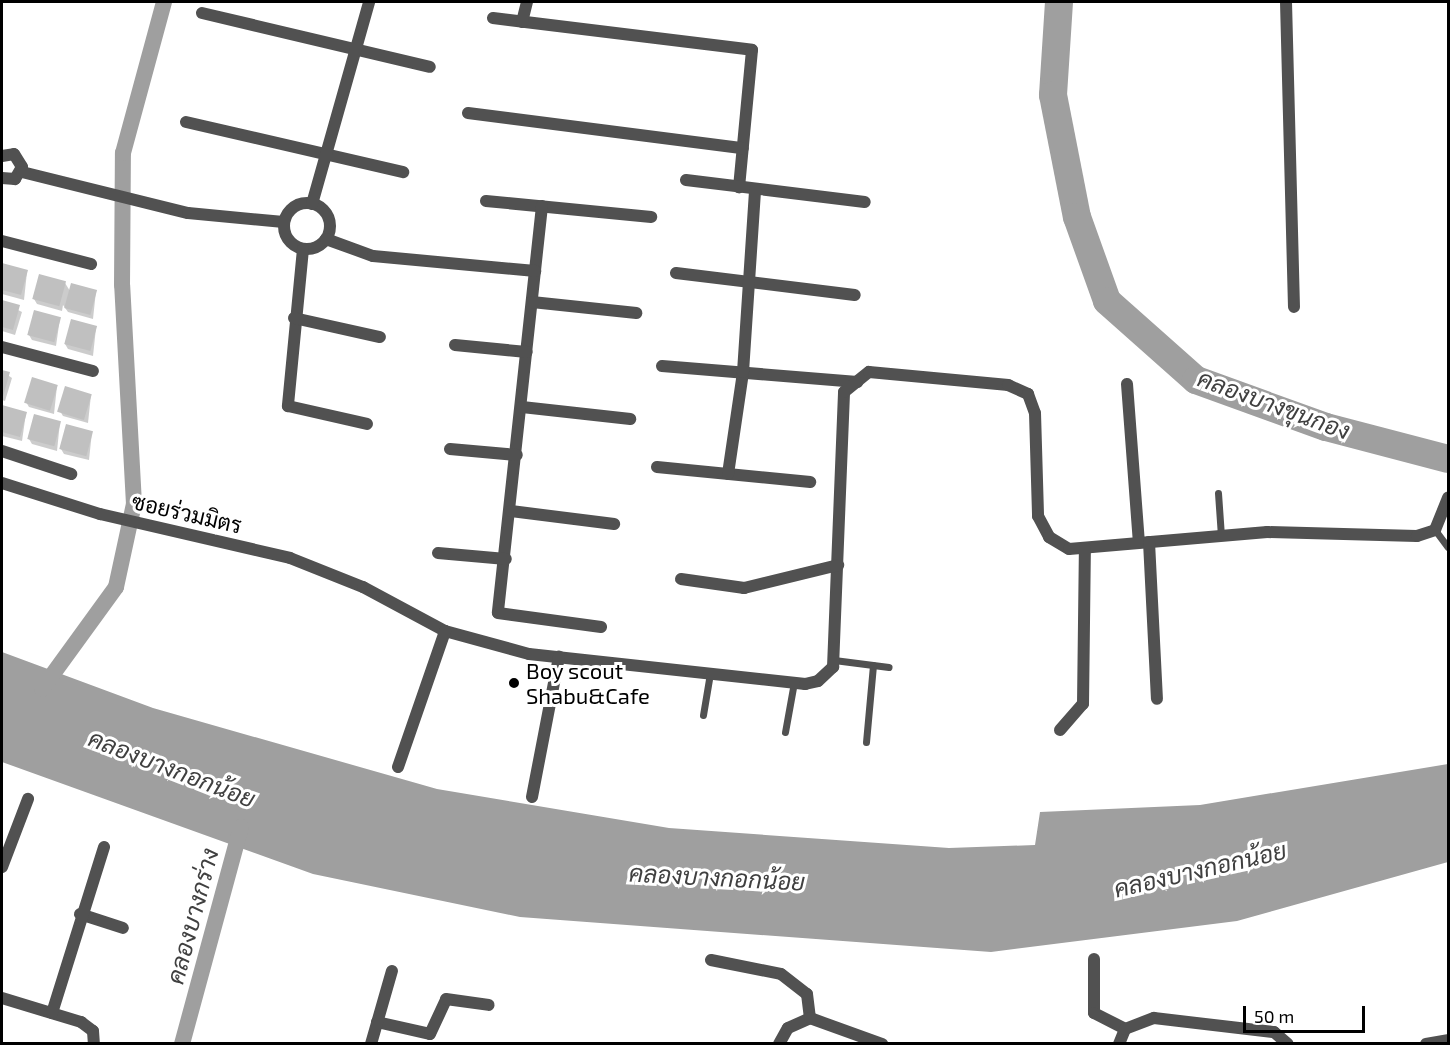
<!DOCTYPE html>
<meta charset="utf-8">
<style>
body{margin:0}
#map{position:relative;width:1450px;height:1045px;overflow:hidden;background:#fff;font-family:"Exo 2",Sarabun,sans-serif}
div>[style]{position:absolute}
.water>*{inset:0;background:#9f9f9f}
.shadow>*{inset:0;background:#0003}
.canal>*{height:16px;margin:-8px;padding:0 8px;transform-origin:8px;border-radius:8px;background:#9f9f9f}
.river>*{height:28px;margin:-14px;padding:0 14px;transform-origin:14px;border-radius:14px;background:#9f9f9f}
.building>*{inset:0;background:#c0c0c0;transform-origin:0 0}
.service>*{height:7px;margin:-3.5px;padding:0 3.5px;transform-origin:3.5px;border-radius:3.5px;background:#515151}
.minor>*{height:12px;margin:-6px;padding:0 6px;transform-origin:6px;border-radius:6px;background:#515151}
.minor>.ring{margin:-6px;padding:0;box-sizing:content-box;background:none;border:12px solid #515151;border-radius:50%}
.dots>*{width:16px;height:16px;translate:-50% -50%;box-sizing:border-box;border:3px solid #fff;border-radius:50%}
span{translate:-50% -50%;white-space:nowrap;text-align:center;line-height:1.15;-webkit-text-stroke:6px #fff;paint-order:stroke}
.street-label{font-size:22px;color:#000}
.poi-label{font-size:22px;color:#000}
.left{translate:0 -50%;text-align:left}
.water-label{font-size:24px;color:#404040;font-style:italic}
.frame{position:absolute;inset:0;border:3px solid #000;pointer-events:none}
.scale{position:absolute;left:1243px;top:1006px;width:122px;height:27px;box-sizing:border-box;border:3px solid #000;border-top:0;padding-left:8px;font-size:18px;line-height:21px;white-space:nowrap;color:#000;-webkit-text-stroke:4px #fff;paint-order:stroke}
</style>
<div id="map">
<div class="water">
<div style="clip-path:polygon(2px 652px,153px 708px,437px 789px,669px 828px,949px 848px,1035px 845px,1040px 812px,1200px 805px,1448px 764px,1448px 862px,1237px 921px,991px 952px,520px 917px,313px 874px,2px 762px)"></div>
</div>
<div class="shadow">
<div style="clip-path:polygon(2px 265px,27px 272px,24px 300px,2px 294px)"></div>
<div style="clip-path:polygon(65px 283px,70px 291px,96px 291px,93px 319px,68px 312px,63px 305px,62px 311px,37px 304px,34px 299px)"></div>
<div style="clip-path:polygon(2px 302px,22px 312px,15px 335px,2px 331px)"></div>
<div style="clip-path:polygon(60px 318px,56px 346px,32px 340px,29px 335px)"></div>
<div style="clip-path:polygon(96px 328px,93px 356px,68px 349px,65px 344px)"></div>
<div style="clip-path:polygon(2px 371px,12px 378px,5px 401px,2px 400px)"></div>
<div style="clip-path:polygon(57px 386px,54px 414px,29px 407px,26px 402px)"></div>
<div style="clip-path:polygon(91px 395px,88px 423px,63px 416px,60px 411px)"></div>
<div style="clip-path:polygon(2px 407px,26px 413px,22px 441px,2px 436px)"></div>
<div style="clip-path:polygon(60px 422px,57px 451px,32px 444px,29px 439px)"></div>
<div style="clip-path:polygon(92px 432px,89px 460px,64px 454px,61px 449px)"></div>
</div>
<div class="canal">
<div style="left:42px;top:689px;width:126px;rotate:-54deg"></div>
<div style="left:116px;top:587px;width:85px;rotate:-77.8deg"></div>
<div style="left:134px;top:504px;width:219px;rotate:-93.1deg"></div>
<div style="left:122px;top:285px;width:132px;rotate:-89.6deg"></div>
<div style="left:123px;top:153px;width:156px;rotate:-74.8deg"></div>
<div style="left:182px;top:1044px;width:225px;rotate:-74.8deg"></div>
</div>
<div class="river">
<div style="left:1059px;top:2px;width:93px;rotate:93.7deg"></div>
<div style="left:1053px;top:95px;width:124px;rotate:78.9deg"></div>
<div style="left:1077px;top:217px;width:89px;rotate:70.3deg"></div>
<div style="left:1107px;top:301px;width:119px;rotate:41.6deg"></div>
<div style="left:1196px;top:380px;width:138px;rotate:19.9deg"></div>
<div style="left:1326px;top:427px;width:126px;rotate:14.7deg"></div>
</div>
<div class="building">
<div style="clip-path:polygon(2px 263px,28px 270px,21px 295px,2px 290px)"></div>
<div style="left:39px;top:274px;width:28px;height:26px;rotate:15deg"></div>
<div style="left:71px;top:283px;width:27px;height:26px;rotate:15deg"></div>
<div style="clip-path:polygon(2px 300px,20px 305px,13px 330px,2px 327px)"></div>
<div style="left:34px;top:310px;width:28px;height:26px;rotate:15deg"></div>
<div style="left:71px;top:319px;width:27px;height:26px;rotate:15deg"></div>
<div style="clip-path:polygon(2px 370px,10px 372px,2px 400px)"></div>
<div style="left:32px;top:377px;width:27px;height:27px;rotate:17deg"></div>
<div style="left:65px;top:386px;width:28px;height:27px;rotate:17deg"></div>
<div style="clip-path:polygon(2px 405px,27px 412px,20px 437px,2px 432px)"></div>
<div style="left:34px;top:414px;width:28px;height:26px;rotate:15deg"></div>
<div style="left:66px;top:424px;width:28px;height:26px;rotate:15deg"></div>
</div>
<div class="service">
<div style="left:1218px;top:493px;width:43px;rotate:86deg"></div>
<div style="left:1435px;top:530px;width:21px;rotate:53deg"></div>
<div style="left:834px;top:660px;width:55px;rotate:7.3deg"></div>
<div style="left:703px;top:715px;width:43px;rotate:-80.5deg"></div>
<div style="left:785px;top:732px;width:51px;rotate:-79.8deg"></div>
<div style="left:866px;top:742px;width:77px;rotate:-84.8deg"></div>
</div>
<div class="minor">
<div style="left:1286px;top:2px;width:305px;rotate:88.5deg"></div>
<div style="left:202px;top:13px;width:234px;rotate:13.3deg"></div>
<div style="left:493px;top:18px;width:261px;rotate:7deg"></div>
<div style="left:752px;top:50px;width:138px;rotate:95.4deg"></div>
<div style="left:522px;top:22px;width:21px;rotate:-76deg"></div>
<div style="left:468px;top:113px;width:277px;rotate:7.3deg"></div>
<div style="left:186px;top:122px;width:223px;rotate:13deg"></div>
<div style="left:2px;top:156px;width:12px;rotate:-9deg"></div>
<div style="left:14px;top:154px;width:15px;rotate:58deg"></div>
<div style="left:22px;top:167px;width:14px;rotate:120deg"></div>
<div style="left:15px;top:179px;width:13px;rotate:-176deg"></div>
<div style="left:22px;top:172px;width:171px;rotate:13.9deg"></div>
<div style="left:188px;top:213px;width:96px;rotate:5.4deg"></div>
<div style="left:686px;top:180px;width:180px;rotate:7deg"></div>
<div style="left:486px;top:201px;width:166px;rotate:5.5deg"></div>
<div class="ring" style="left:284px;top:203px;width:34px;height:34px"></div>
<div style="left:312px;top:204px;width:210px;rotate:-74.2deg"></div>
<div style="left:542px;top:206px;width:409px;rotate:96.2deg"></div>
<div style="left:498px;top:613px;width:104px;rotate:7.7deg"></div>
<div style="left:326px;top:239px;width:50px;rotate:19.9deg"></div>
<div style="left:373px;top:256px;width:163px;rotate:5.3deg"></div>
<div style="left:2px;top:241px;width:92px;rotate:14.5deg"></div>
<div style="left:303px;top:249px;width:158px;rotate:95.5deg"></div>
<div style="left:288px;top:406px;width:81px;rotate:12.8deg"></div>
<div style="left:676px;top:273px;width:180px;rotate:7deg"></div>
<div style="left:532px;top:302px;width:105px;rotate:6deg"></div>
<div style="left:294px;top:318px;width:88px;rotate:12.5deg"></div>
<div style="left:455px;top:345px;width:72px;rotate:5.6deg"></div>
<div style="left:2px;top:347px;width:94px;rotate:14.8deg"></div>
<div style="left:662px;top:366px;width:196px;rotate:4.7deg"></div>
<div style="left:1127px;top:384px;width:159px;rotate:85.7deg"></div>
<div style="left:522px;top:407px;width:109px;rotate:6.3deg"></div>
<div style="left:450px;top:449px;width:67px;rotate:5.1deg"></div>
<div style="left:2px;top:451px;width:73px;rotate:18.4deg"></div>
<div style="left:657px;top:467px;width:154px;rotate:5.6deg"></div>
<div style="left:728px;top:474px;width:103px;rotate:-81.6deg"></div>
<div style="left:743px;top:372px;width:183px;rotate:-86.2deg"></div>
<div style="left:2px;top:483px;width:103px;rotate:17.6deg"></div>
<div style="left:100px;top:514px;width:195px;rotate:13deg"></div>
<div style="left:290px;top:558px;width:79px;rotate:21.7deg"></div>
<div style="left:363px;top:587px;width:93px;rotate:28.2deg"></div>
<div style="left:445px;top:631px;width:87px;rotate:15.3deg"></div>
<div style="left:529px;top:654px;width:278px;rotate:6.2deg"></div>
<div style="left:805px;top:684px;width:13px;rotate:-13deg"></div>
<div style="left:818px;top:681px;width:21px;rotate:-43deg"></div>
<div style="left:833px;top:667px;width:275px;rotate:-87.7deg"></div>
<div style="left:844px;top:392px;width:32px;rotate:-39deg"></div>
<div style="left:869px;top:372px;width:140px;rotate:5.3deg"></div>
<div style="left:1008px;top:385px;width:22px;rotate:24deg"></div>
<div style="left:1028px;top:394px;width:20px;rotate:70deg"></div>
<div style="left:1035px;top:413px;width:103px;rotate:88.3deg"></div>
<div style="left:1038px;top:516px;width:24px;rotate:62deg"></div>
<div style="left:1049px;top:537px;width:23px;rotate:31deg"></div>
<div style="left:1069px;top:549px;width:199px;rotate:-4.9deg"></div>
<div style="left:1267px;top:532px;width:150px;rotate:1.5deg"></div>
<div style="left:1417px;top:536px;width:19px;rotate:-18deg"></div>
<div style="left:1435px;top:530px;width:35px;rotate:-68deg"></div>
<div style="left:511px;top:511px;width:104px;rotate:7.2deg"></div>
<div style="left:1149px;top:542px;width:157px;rotate:87.1deg"></div>
<div style="left:438px;top:553px;width:68px;rotate:5deg"></div>
<div style="left:681px;top:579px;width:64px;rotate:8.1deg"></div>
<div style="left:744px;top:588px;width:97px;rotate:-13.7deg"></div>
<div style="left:1060px;top:730px;width:35px;rotate:-49deg"></div>
<div style="left:1083px;top:704px;width:156px;rotate:-89.3deg"></div>
<div style="left:398px;top:767px;width:144px;rotate:-70.9deg"></div>
<div style="left:532px;top:797px;width:143px;rotate:-79.1deg"></div>
<div style="left:2px;top:867px;width:73px;rotate:-69.1deg"></div>
<div style="left:80px;top:914px;width:45px;rotate:18deg"></div>
<div style="left:1094px;top:959px;width:54px;rotate:90deg"></div>
<div style="left:1094px;top:1013px;width:35px;rotate:27deg"></div>
<div style="left:711px;top:960px;width:71px;rotate:11.3deg"></div>
<div style="left:781px;top:974px;width:33px;rotate:38deg"></div>
<div style="left:807px;top:994px;width:24px;rotate:83deg"></div>
<div style="left:2px;top:998px;width:83px;rotate:16.9deg"></div>
<div style="left:81px;top:1022px;width:15px;rotate:37deg"></div>
<div style="left:93px;top:1031px;width:13px;rotate:86deg"></div>
<div style="left:52px;top:1013px;width:174px;rotate:-72.6deg"></div>
<div style="left:377px;top:1022px;width:54px;rotate:12.8deg"></div>
<div style="left:430px;top:1034px;width:38px;rotate:-65deg"></div>
<div style="left:446px;top:999px;width:43px;rotate:7.9deg"></div>
<div style="left:371px;top:1044px;width:76px;rotate:-74deg"></div>
<div style="left:779px;top:1044px;width:18px;rotate:-61deg"></div>
<div style="left:788px;top:1028px;width:24px;rotate:-24deg"></div>
<div style="left:810px;top:1018px;width:77px;rotate:19.9deg"></div>
<div style="left:1119px;top:1044px;width:16px;rotate:-68deg"></div>
<div style="left:1125px;top:1029px;width:31px;rotate:-21deg"></div>
<div style="left:1154px;top:1018px;width:121px;rotate:6.7deg"></div>
<div style="left:1274px;top:1032px;width:18px;rotate:41deg"></div>
<div style="left:1426px;top:1044px;width:22px;rotate:-10deg"></div>
</div>
<div class="dots">
<div style="left:514px;top:683px;background:#000"></div>
</div>
<div class="street-label">
<span style="left:187px;top:513px;rotate:13deg">ซอยร่วมมิตร</span>
</div>
<div class="poi-label">
<span class="left" style="left:526px;top:683px">Boy scout<br>Shabu&amp;Cafe</span>
</div>
<div class="water-label">
<span style="left:1274px;top:404px;rotate:20deg">คลองบางขุนกอง</span>
<span style="left:172px;top:768px;rotate:21deg">คลองบางกอกน้อย</span>
<span style="left:1200px;top:869px;rotate:-13deg">คลองบางกอกน้อย</span>
<span style="left:717px;top:877px;rotate:3deg">คลองบางกอกน้อย</span>
<span style="left:192px;top:916px;rotate:-75deg">คลองบางกร่าง</span>
</div>
<div class="frame"></div>
<div class="scale">50 m</div>
</div>
